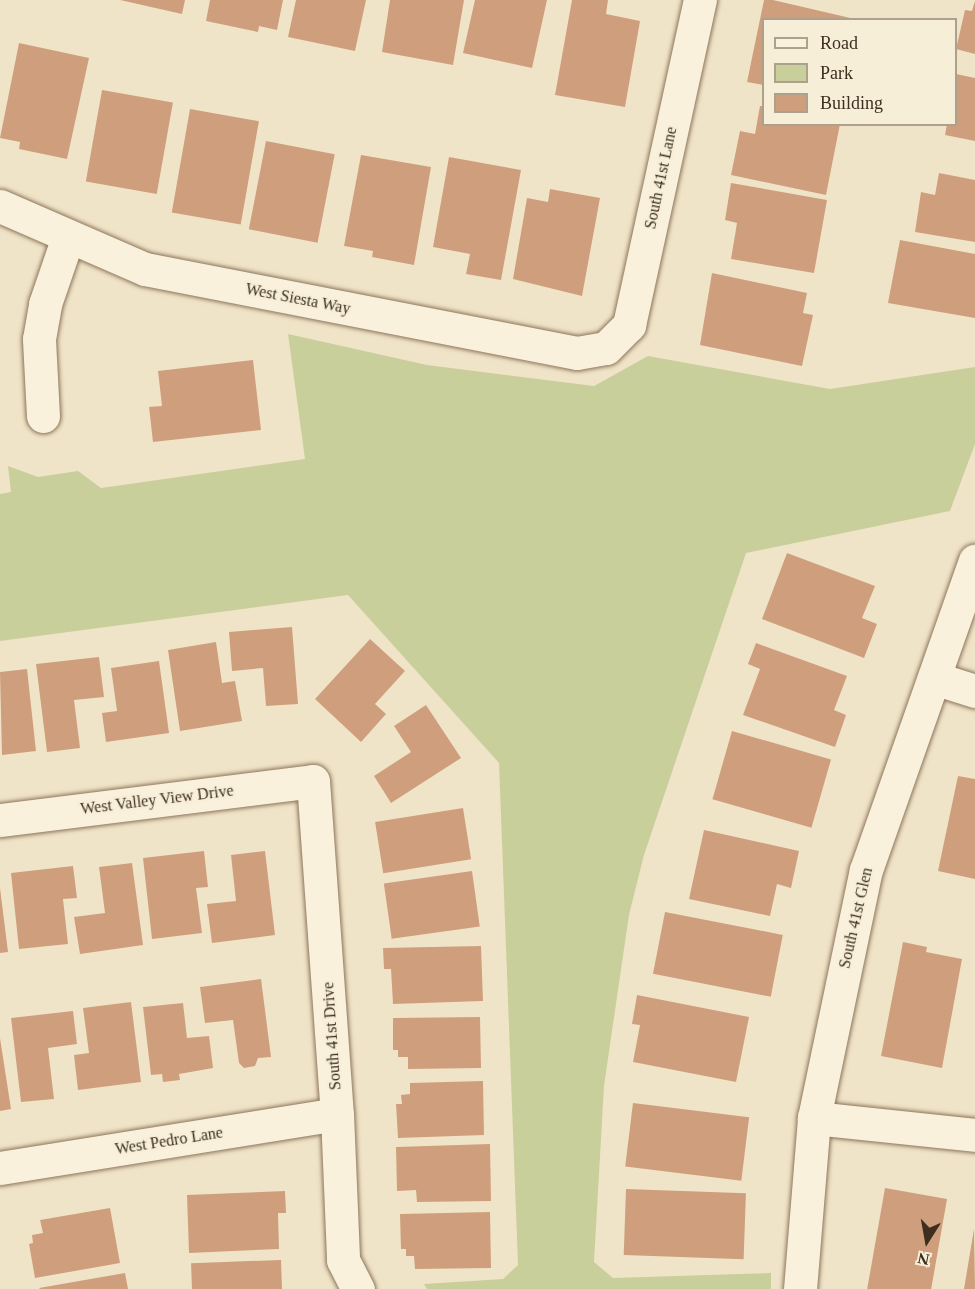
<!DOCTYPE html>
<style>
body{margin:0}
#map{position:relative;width:975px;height:1289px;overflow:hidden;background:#f0e4c8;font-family:Georgia,serif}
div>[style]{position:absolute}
.green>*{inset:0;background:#c9cf9b}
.building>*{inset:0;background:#cf9f7d;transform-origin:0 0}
.roads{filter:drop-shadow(0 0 2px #8d765c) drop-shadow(0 0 2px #8d765c)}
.minor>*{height:33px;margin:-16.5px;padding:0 16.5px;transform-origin:16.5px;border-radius:16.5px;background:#faf1dc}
span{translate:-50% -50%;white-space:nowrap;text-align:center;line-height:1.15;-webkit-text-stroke:4.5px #f7eed8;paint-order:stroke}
.street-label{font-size:16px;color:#3d2e20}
.legend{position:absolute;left:762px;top:18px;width:195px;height:108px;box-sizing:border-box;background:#f7eed8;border:2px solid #ada18e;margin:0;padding:8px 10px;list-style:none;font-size:18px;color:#3d2e20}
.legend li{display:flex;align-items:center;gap:12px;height:30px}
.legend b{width:30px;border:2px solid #ada18e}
.north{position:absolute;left:897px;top:1211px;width:60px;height:60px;-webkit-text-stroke:4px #f7eed8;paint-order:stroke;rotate:191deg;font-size:16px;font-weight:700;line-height:24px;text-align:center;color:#3d2e20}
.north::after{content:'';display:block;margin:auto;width:21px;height:27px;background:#3d2e20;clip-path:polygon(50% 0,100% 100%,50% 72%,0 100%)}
</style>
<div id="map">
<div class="green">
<div style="clip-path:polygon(288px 334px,427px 365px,594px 386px,648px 356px,830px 389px,975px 367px,975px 444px,950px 511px,746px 553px,644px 855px,629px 915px,604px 1086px,594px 1262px,613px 1278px,771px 1273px,771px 1289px,427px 1289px,424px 1284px,503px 1279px,518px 1265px,499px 763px,348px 595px,0 641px,0 494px,11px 492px,8px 466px,38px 477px,78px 471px,101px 488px,305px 459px)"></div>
</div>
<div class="building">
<div style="clip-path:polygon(120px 0,185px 0,182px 14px)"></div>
<div style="clip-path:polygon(210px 0,283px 0,277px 30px,259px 26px,258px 32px,206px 21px)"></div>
<div style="clip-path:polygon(296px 0,366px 0,355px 51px,288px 37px)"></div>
<div style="clip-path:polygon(390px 0,464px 0,453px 65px,382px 52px)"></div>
<div style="clip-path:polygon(475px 0,547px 0,532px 68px,463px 53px)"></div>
<div style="clip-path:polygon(572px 0,608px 0,606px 14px,640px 21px,625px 107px,555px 95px)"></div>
<div style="clip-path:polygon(764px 0,773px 0,859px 20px,764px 20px,764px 85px,747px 82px)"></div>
<div style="clip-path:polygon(975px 1px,975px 54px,956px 49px,965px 10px,972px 11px)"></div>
<div style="clip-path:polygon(19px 43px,89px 58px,67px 159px,19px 149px,20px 142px,0 138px)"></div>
<div style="clip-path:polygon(956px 74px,975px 78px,975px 141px,945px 135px,947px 124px,956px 124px)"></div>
<div style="left:102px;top:90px;width:72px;height:93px;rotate:10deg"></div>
<div style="clip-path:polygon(760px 106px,764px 106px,764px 124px,840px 124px,826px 195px,731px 175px,740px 131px,755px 134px)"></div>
<div style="left:190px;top:109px;width:70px;height:105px;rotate:10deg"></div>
<div style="left:266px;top:141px;width:70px;height:90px;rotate:11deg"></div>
<div style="clip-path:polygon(361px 155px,431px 167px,414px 265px,372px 257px,373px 251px,344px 246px)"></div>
<div style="clip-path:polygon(449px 157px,521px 170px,501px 280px,466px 274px,470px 254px,433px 247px)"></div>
<div style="clip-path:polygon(939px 173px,975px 180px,975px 242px,915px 232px,921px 192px,935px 195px)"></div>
<div style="clip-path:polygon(731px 183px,827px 200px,814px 273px,731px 259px,737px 223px,725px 220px)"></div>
<div style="clip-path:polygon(550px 189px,600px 198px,582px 296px,513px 279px,527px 198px,548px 202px)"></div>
<div style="clip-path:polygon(900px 240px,975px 254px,975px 318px,888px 303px)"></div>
<div style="clip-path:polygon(712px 273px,807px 293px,803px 313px,813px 315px,802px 366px,700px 345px)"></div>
<div style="clip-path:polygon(253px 360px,261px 430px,153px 442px,149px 407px,162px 406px,158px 371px)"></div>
<div style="clip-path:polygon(787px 553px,875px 586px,862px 618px,877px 624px,864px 658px,762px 619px)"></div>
<div style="clip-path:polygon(292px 627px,298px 704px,266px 706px,263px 668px,232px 671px,229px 632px)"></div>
<div style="clip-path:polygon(370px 639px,405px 671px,375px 704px,386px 714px,361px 742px,315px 699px)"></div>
<div style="clip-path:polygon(216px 642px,222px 683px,235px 681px,242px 721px,180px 731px,168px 650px)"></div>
<div style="clip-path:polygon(756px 643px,847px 676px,834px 710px,846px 715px,835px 747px,743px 715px,760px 669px,748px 664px)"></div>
<div style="clip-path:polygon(99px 657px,104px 697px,74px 700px,80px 748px,47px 752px,36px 664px)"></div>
<div style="clip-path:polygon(159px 661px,169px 733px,106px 742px,102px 713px,117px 711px,111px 668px)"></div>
<div style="clip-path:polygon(27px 669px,36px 751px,2px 755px,0 672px)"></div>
<div style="clip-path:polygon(426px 705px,461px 758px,391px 803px,374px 776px,411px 752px,394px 726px)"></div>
<div style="left:732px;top:731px;width:103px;height:71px;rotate:16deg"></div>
<div style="clip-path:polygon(958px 776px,975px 779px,975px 879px,938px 871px)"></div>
<div style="left:463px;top:808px;width:52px;height:89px;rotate:81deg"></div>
<div style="clip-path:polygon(704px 830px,799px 851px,791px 888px,777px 884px,770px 916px,689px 899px)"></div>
<div style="clip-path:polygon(204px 851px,208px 887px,196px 888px,202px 933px,152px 939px,143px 858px)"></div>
<div style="clip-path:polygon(265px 851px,275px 935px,212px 943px,207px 904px,236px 901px,231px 855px)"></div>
<div style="clip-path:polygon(132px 863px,143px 945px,80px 954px,74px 917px,105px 913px,99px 867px)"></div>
<div style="clip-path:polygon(73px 866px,77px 898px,63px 899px,68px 944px,19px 949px,11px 873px)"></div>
<div style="left:472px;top:871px;width:56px;height:89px;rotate:82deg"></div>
<div style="clip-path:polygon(0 888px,8px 952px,0 953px)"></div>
<div style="left:665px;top:912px;width:120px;height:63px;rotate:11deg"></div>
<div style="clip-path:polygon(903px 942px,927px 947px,926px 952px,962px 959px,942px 1068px,881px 1056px)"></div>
<div style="clip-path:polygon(481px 946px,483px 1001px,393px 1004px,391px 969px,384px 969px,383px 948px)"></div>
<div style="clip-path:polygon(261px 979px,271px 1057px,258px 1058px,255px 1066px,244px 1068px,239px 1063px,233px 1020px,205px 1023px,200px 987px)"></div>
<div style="clip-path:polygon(637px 995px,749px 1017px,736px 1082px,633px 1062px,640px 1025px,632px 1024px)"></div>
<div style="clip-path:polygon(131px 1002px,141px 1082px,78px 1090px,74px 1055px,89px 1053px,83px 1008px)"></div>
<div style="clip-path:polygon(183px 1003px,187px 1038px,209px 1036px,213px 1068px,179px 1074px,180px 1080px,163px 1082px,162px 1074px,151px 1075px,143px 1007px)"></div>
<div style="clip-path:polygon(73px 1011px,77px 1044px,48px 1048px,54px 1099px,21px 1102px,11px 1018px)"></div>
<div style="clip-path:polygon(480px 1017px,481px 1068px,408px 1069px,408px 1057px,398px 1057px,398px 1050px,393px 1050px,393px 1018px)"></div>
<div style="clip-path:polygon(0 1038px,11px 1109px,0 1111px)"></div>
<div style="clip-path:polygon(483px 1081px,484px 1135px,398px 1138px,396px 1104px,402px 1104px,401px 1095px,410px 1094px,410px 1083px)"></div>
<div style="left:633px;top:1103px;width:117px;height:64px;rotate:7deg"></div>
<div style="clip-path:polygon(490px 1144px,491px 1201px,417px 1202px,416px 1190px,397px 1191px,396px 1147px)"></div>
<div style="left:885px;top:1188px;width:63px;height:103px;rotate:10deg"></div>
<div style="left:626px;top:1189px;width:120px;height:66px;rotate:2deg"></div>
<div style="clip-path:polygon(285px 1191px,286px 1213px,278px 1213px,279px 1249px,189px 1253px,187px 1195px)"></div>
<div style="clip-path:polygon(110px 1208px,120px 1263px,35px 1278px,29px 1244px,33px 1243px,32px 1235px,43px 1233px,40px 1220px)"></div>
<div style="clip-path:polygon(490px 1212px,491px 1268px,415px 1269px,414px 1256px,406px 1256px,406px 1249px,401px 1249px,400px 1214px)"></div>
<div style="clip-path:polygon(974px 1229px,975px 1289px,964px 1289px)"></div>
<div style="left:281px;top:1260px;width:29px;height:90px;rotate:88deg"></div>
<div style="clip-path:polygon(125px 1273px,128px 1289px,40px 1289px,39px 1288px)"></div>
</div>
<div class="roads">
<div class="minor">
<div style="left:0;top:206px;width:158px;rotate:23.5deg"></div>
<div style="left:145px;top:269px;width:440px;rotate:11deg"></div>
<div style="left:577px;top:353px;width:29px;rotate:-10deg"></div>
<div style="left:606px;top:348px;width:33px;rotate:-45deg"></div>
<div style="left:629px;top:325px;width:333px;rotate:-77.7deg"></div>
<div style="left:43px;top:416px;width:77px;rotate:-93deg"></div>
<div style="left:39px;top:339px;width:36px;rotate:-80deg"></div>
<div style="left:45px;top:304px;width:71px;rotate:-71.1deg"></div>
<div style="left:934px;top:678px;width:43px;rotate:17.6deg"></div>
<div style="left:0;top:820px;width:315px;rotate:-7.1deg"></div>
<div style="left:313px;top:781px;width:334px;rotate:85.9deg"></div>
<div style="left:337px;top:1114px;width:146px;rotate:87.6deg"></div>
<div style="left:343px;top:1260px;width:33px;rotate:63deg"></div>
<div style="left:814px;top:1118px;width:162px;rotate:6deg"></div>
<div style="left:0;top:1168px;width:341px;rotate:-9.1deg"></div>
<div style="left:800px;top:1289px;width:172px;rotate:-85.3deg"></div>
<div style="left:814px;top:1118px;width:253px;rotate:-78.2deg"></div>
<div style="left:866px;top:870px;width:328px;rotate:-70.6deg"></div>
</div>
</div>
<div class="street-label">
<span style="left:661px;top:178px;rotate:-78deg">South 41st Lane</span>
<span style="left:298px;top:299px;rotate:11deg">West Siesta Way</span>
<span style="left:157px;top:800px;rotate:-7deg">West Valley View Drive</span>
<span style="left:856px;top:918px;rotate:-77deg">South 41st Glen</span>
<span style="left:332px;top:1036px;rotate:-94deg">South 41st Drive</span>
<span style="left:169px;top:1141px;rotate:-9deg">West Pedro Lane</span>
</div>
<ul class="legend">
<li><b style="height:8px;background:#faf1dc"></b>Road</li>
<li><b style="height:16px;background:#c9cf9b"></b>Park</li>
<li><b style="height:16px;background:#cf9f7d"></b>Building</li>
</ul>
<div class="north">N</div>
</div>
